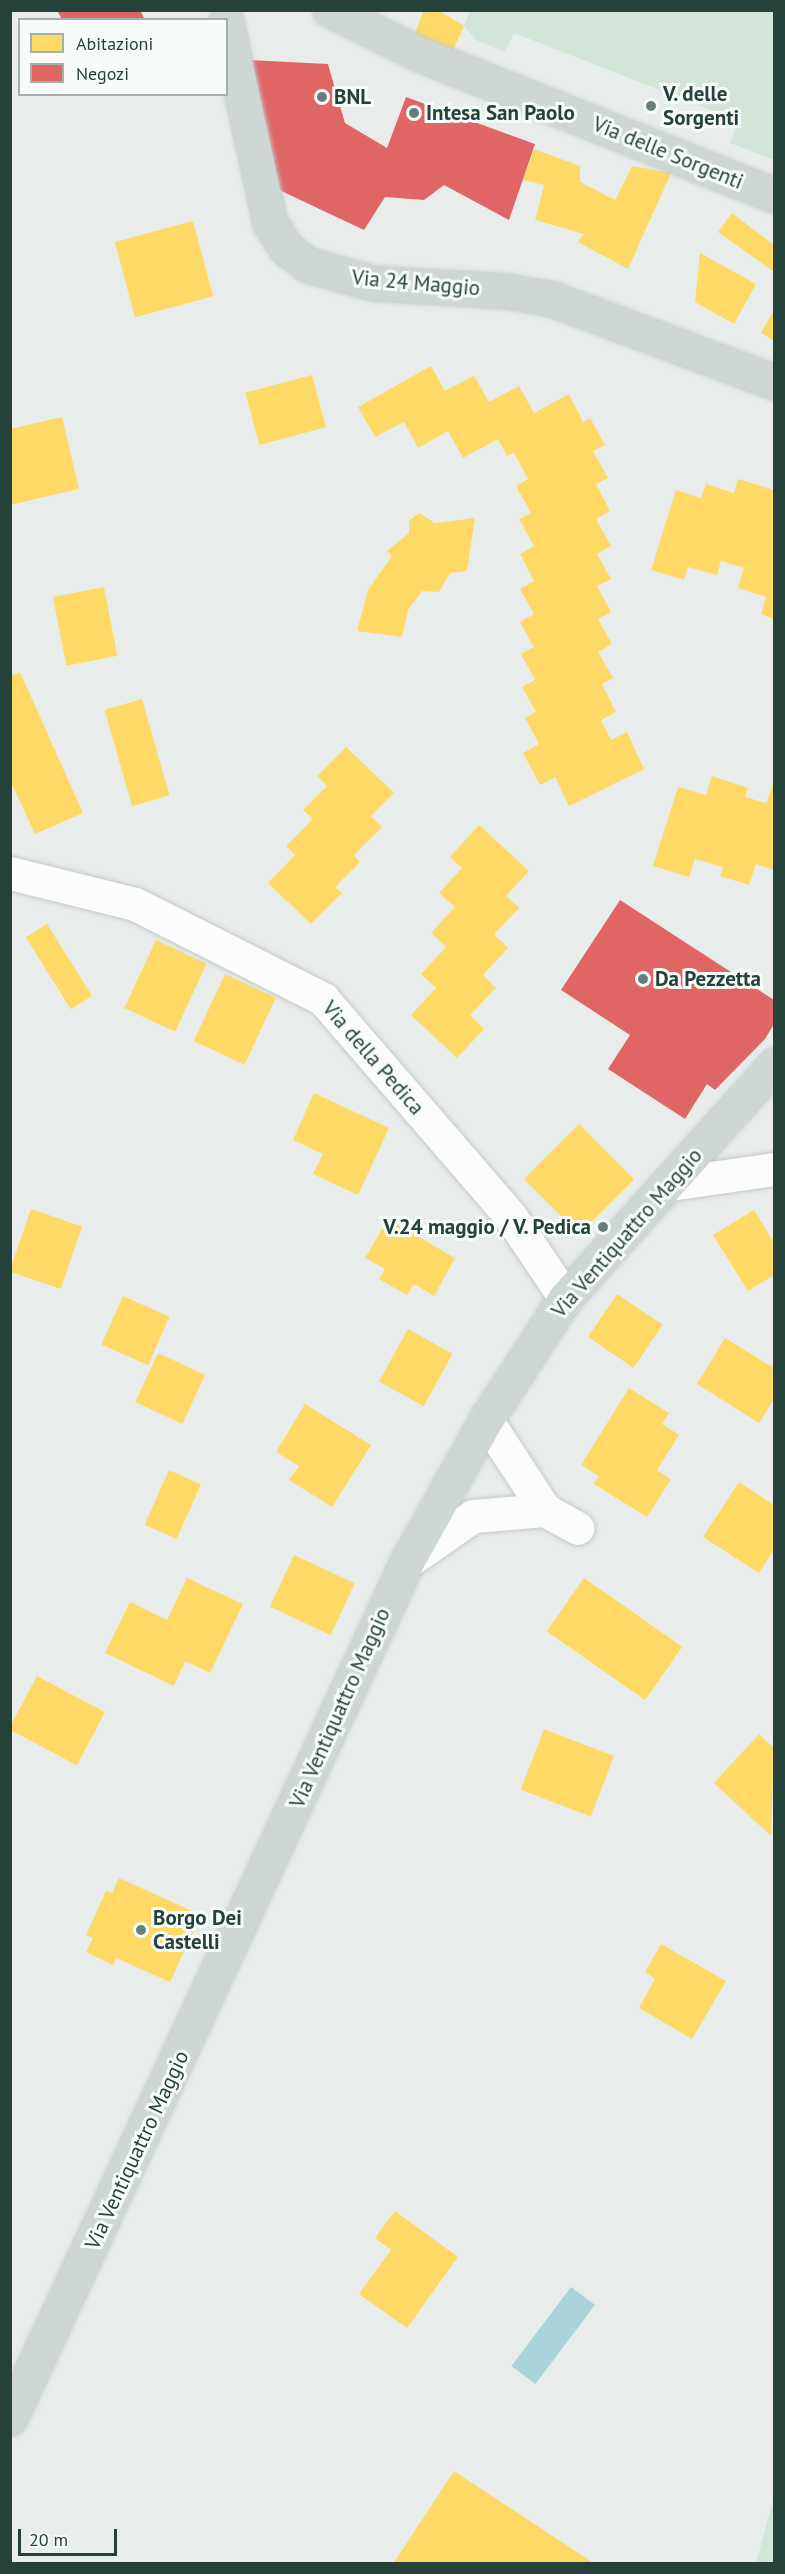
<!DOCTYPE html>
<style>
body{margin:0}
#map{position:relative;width:785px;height:2574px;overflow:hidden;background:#e8edeb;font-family:"PT Sans",sans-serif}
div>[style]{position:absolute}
.green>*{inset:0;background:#d1e6d8}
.water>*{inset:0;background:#a9d4db;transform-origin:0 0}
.homes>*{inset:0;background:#ffd966;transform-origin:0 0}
.shops>*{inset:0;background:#e06666}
.roads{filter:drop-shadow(0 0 2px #c5cac8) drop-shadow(0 0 2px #c5cac8)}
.minor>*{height:33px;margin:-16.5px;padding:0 16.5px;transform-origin:16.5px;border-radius:16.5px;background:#fcfcfc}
.major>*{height:33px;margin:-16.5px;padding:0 16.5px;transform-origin:16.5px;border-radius:16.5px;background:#cfd7d5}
.dots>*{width:16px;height:16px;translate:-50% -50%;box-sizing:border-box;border:3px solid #f7fbf9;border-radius:50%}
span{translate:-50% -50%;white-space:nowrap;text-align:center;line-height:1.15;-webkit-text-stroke:6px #f7fbf9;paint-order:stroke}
.poi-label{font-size:21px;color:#24423a;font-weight:700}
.left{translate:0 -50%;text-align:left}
.right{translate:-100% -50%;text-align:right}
.street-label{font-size:21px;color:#24423a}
.frame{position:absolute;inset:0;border:12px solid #24423a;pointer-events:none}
.legend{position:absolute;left:18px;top:18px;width:210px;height:78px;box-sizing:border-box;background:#f7fbf9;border:2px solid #a3b1ad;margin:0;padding:8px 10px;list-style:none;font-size:18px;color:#24423a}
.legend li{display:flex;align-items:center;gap:12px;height:30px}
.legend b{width:30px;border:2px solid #a3b1ad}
.scale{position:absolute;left:18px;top:2529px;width:99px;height:27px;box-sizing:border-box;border:3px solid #24423a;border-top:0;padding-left:8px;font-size:18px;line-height:21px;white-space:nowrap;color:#24423a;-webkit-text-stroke:4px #f7fbf9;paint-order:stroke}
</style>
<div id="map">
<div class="green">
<div style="clip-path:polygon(470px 11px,774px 11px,774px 160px,730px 143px,739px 121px,514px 33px,505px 52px,476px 40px,464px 26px)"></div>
<div style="clip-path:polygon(774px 2497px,774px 2563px,756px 2563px)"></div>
</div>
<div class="water">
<div style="left:571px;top:2287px;width:30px;height:99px;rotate:37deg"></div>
</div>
<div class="homes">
<div style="clip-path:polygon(424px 10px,438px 10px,464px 26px,450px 57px,413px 38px)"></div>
<div style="clip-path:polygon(534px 149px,580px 166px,580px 182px,615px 200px,632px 166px,671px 173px,628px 269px,578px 242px,584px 234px,535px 220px,544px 185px,523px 180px)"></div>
<div style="clip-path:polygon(732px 213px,774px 245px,774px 272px,718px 232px)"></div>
<div style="left:193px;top:221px;width:78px;height:81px;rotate:75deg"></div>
<div style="clip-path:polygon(700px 253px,756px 284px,734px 324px,695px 302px)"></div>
<div style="clip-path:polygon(774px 310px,774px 341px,761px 333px)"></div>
<div style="clip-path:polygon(431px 366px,445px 391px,474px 376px,489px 402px,519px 386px,534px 413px,569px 394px,583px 422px,590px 418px,605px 445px,593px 451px,608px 478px,596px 484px,610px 511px,596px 519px,611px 546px,597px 554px,611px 579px,597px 586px,611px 612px,598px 619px,612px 644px,598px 652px,613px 678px,602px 684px,616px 712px,601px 720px,611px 740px,627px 732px,644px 769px,569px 806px,555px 777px,540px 785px,523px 753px,539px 744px,525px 718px,536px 712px,522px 687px,535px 680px,521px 654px,534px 647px,520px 622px,534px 614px,520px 589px,534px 581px,520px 554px,534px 546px,519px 519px,531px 513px,516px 486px,528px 479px,514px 453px,507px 456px,498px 439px,463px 458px,448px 431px,418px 448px,404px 422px,375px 437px,358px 407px)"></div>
<div style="left:312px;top:375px;width:54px;height:69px;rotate:75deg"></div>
<div style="clip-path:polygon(62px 417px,79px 489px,10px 505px,10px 429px)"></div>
<div style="clip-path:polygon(738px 479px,774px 490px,774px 619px,761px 614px,766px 597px,738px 588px,744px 568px,721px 561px,717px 575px,688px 567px,684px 580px,651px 570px,676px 490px,701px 498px,706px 484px,734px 493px)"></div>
<div style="clip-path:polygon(419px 513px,435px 523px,475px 518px,467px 571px,450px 573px,439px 592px,422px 591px,408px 610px,402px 637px,357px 631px,368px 590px,392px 556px,387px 551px,409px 533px,409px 521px)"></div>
<div style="left:104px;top:587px;width:70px;height:52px;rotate:79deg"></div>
<div style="clip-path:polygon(20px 672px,83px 813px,35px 834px,10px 780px,10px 676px)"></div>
<div style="left:142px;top:699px;width:100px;height:39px;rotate:74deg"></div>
<div style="clip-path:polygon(346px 747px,394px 793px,371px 816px,382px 827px,354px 855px,360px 862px,335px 887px,342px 893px,311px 924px,268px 883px,295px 855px,286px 846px,313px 819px,303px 810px,327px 786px,317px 776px)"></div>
<div style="clip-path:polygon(712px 776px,748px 788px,745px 797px,766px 803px,774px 782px,774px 870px,756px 864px,749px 885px,720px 876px,723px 867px,695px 859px,689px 877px,653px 866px,678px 787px,706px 795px)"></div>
<div style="clip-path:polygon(479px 825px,529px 871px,506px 896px,519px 908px,494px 934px,508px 948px,483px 975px,496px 988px,470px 1015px,484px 1029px,457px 1058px,411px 1015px,436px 988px,421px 974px,446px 947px,431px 933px,455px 907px,439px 893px,462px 868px,450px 857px)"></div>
<div style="left:47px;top:924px;width:85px;height:25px;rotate:58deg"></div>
<div style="left:156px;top:940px;width:56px;height:75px;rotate:25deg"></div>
<div style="left:225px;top:974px;width:56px;height:74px;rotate:25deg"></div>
<div style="clip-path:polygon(314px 1093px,389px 1128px,358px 1195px,313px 1174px,323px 1154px,293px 1140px)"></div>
<div style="left:579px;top:1124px;width:78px;height:78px;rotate:45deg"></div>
<div style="left:31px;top:1209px;width:54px;height:66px;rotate:19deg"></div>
<div style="clip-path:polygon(754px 1210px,774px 1243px,774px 1275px,748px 1291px,713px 1235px)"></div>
<div style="clip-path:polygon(388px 1219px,455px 1258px,434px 1296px,414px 1284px,407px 1295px,379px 1279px,385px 1269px,365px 1258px)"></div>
<div style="left:617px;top:1294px;width:55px;height:52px;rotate:34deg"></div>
<div style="left:123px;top:1296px;width:51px;height:53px;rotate:24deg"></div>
<div style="left:408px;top:1329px;width:51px;height:60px;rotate:29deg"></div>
<div style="clip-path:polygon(725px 1338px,774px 1368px,774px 1399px,759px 1423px,697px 1384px)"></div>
<div style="left:158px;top:1353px;width:52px;height:54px;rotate:25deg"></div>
<div style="clip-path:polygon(629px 1388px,669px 1413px,662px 1424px,679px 1435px,657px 1470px,671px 1479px,647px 1517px,594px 1484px,599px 1476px,581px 1465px)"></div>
<div style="clip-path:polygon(305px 1404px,371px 1445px,332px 1507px,289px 1480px,299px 1466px,276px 1452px)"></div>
<div style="left:169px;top:1470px;width:35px;height:60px;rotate:24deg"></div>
<div style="clip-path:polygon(739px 1482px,774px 1505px,774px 1549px,759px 1573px,703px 1537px)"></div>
<div style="left:294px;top:1555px;width:67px;height:57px;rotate:25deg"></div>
<div style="clip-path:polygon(187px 1578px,243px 1604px,210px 1673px,185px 1661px,174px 1686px,105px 1653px,130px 1602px,167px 1620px)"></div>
<div style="left:584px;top:1578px;width:120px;height:65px;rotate:35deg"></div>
<div style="left:37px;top:1676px;width:77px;height:60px;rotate:28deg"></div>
<div style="left:544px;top:1729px;width:75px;height:65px;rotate:21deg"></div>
<div style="clip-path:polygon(759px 1734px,774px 1748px,771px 1836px,714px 1783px)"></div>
<div style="clip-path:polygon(119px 1878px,201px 1915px,170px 1982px,116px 1958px,113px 1965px,86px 1952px,93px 1938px,86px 1935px,106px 1891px,112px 1893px)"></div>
<div style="clip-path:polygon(661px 1944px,726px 1981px,692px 2039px,639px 2008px,655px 1979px,645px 1972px)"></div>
<div style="clip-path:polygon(395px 2211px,458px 2257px,407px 2328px,359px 2294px,391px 2250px,375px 2238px)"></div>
<div style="clip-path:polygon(454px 2471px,595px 2564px,393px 2564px)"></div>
</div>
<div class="shops">
<div style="clip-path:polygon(57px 10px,140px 10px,144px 18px,62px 20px)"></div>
<div style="clip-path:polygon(248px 60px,328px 64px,345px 123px,387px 148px,406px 97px,535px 144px,509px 220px,444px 185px,424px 200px,385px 197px,364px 230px,277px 189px)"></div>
<div style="clip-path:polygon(620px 900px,774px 1000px,774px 1024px,765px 1039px,715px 1090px,707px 1084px,685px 1119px,608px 1069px,630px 1035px,561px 990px)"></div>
</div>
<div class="roads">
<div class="minor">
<div style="left:10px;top:873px;width:129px;rotate:13.9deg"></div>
<div style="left:135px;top:904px;width:211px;rotate:26.8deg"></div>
<div style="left:323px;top:999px;width:286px;rotate:49.2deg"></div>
<div style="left:510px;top:1216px;width:99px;rotate:56.1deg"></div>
<div style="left:669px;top:1184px;width:106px;rotate:-8.1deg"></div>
<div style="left:545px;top:1510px;width:37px;rotate:29deg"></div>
<div style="left:407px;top:1562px;width:80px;rotate:-34.9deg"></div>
<div style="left:473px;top:1516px;width:72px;rotate:-4.8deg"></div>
<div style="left:545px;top:1510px;width:108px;rotate:-123.2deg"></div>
</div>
<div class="major">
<div style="left:330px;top:10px;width:102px;rotate:26.1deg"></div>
<div style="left:422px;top:55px;width:379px;rotate:21.7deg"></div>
<div style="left:226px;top:21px;width:207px;rotate:77.7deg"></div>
<div style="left:270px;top:223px;width:31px;rotate:57deg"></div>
<div style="left:287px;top:249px;width:26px;rotate:37deg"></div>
<div style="left:308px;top:265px;width:67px;rotate:15.5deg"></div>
<div style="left:373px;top:283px;width:134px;rotate:3.4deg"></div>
<div style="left:507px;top:291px;width:46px;rotate:10.1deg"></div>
<div style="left:552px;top:299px;width:237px;rotate:20.5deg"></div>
<div style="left:10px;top:2418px;width:944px;rotate:-65.12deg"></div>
<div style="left:407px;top:1562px;width:162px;rotate:-60.9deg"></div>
<div style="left:486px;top:1420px;width:145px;rotate:-57.1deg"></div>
<div style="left:565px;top:1298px;width:313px;rotate:-48.1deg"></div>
</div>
</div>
<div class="dots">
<div style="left:322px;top:97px;background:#697e78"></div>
<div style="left:651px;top:106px;background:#697e78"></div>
<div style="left:414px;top:113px;background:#697e78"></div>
<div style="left:643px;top:979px;background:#697e78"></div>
<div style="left:603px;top:1227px;background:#697e78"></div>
<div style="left:141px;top:1930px;background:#697e78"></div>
</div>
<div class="poi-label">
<span class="left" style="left:663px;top:106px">V. delle<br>Sorgenti</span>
<span class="left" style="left:334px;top:97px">BNL</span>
<span class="left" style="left:426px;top:113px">Intesa San Paolo</span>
<span class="left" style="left:655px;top:979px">Da Pezzetta</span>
<span class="right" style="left:591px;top:1227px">V.24 maggio / V. Pedica</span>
<span class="left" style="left:153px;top:1930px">Borgo Dei<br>Castelli</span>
</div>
<div class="street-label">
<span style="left:668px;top:153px;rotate:22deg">Via delle Sorgenti</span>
<span style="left:416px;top:283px;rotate:5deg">Via 24 Maggio</span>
<span style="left:373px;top:1058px;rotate:49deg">Via della Pedica</span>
<span style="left:627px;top:1233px;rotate:-49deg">Via Ventiquattro Maggio</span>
<span style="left:340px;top:1708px;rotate:-66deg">Via Ventiquattro Maggio</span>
<span style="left:137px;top:2150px;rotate:-65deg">Via Ventiquattro Maggio</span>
</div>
<div class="frame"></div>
<ul class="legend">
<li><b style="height:16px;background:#ffd966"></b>Abitazioni</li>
<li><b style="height:16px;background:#e06666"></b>Negozi</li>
</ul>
<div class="scale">20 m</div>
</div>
